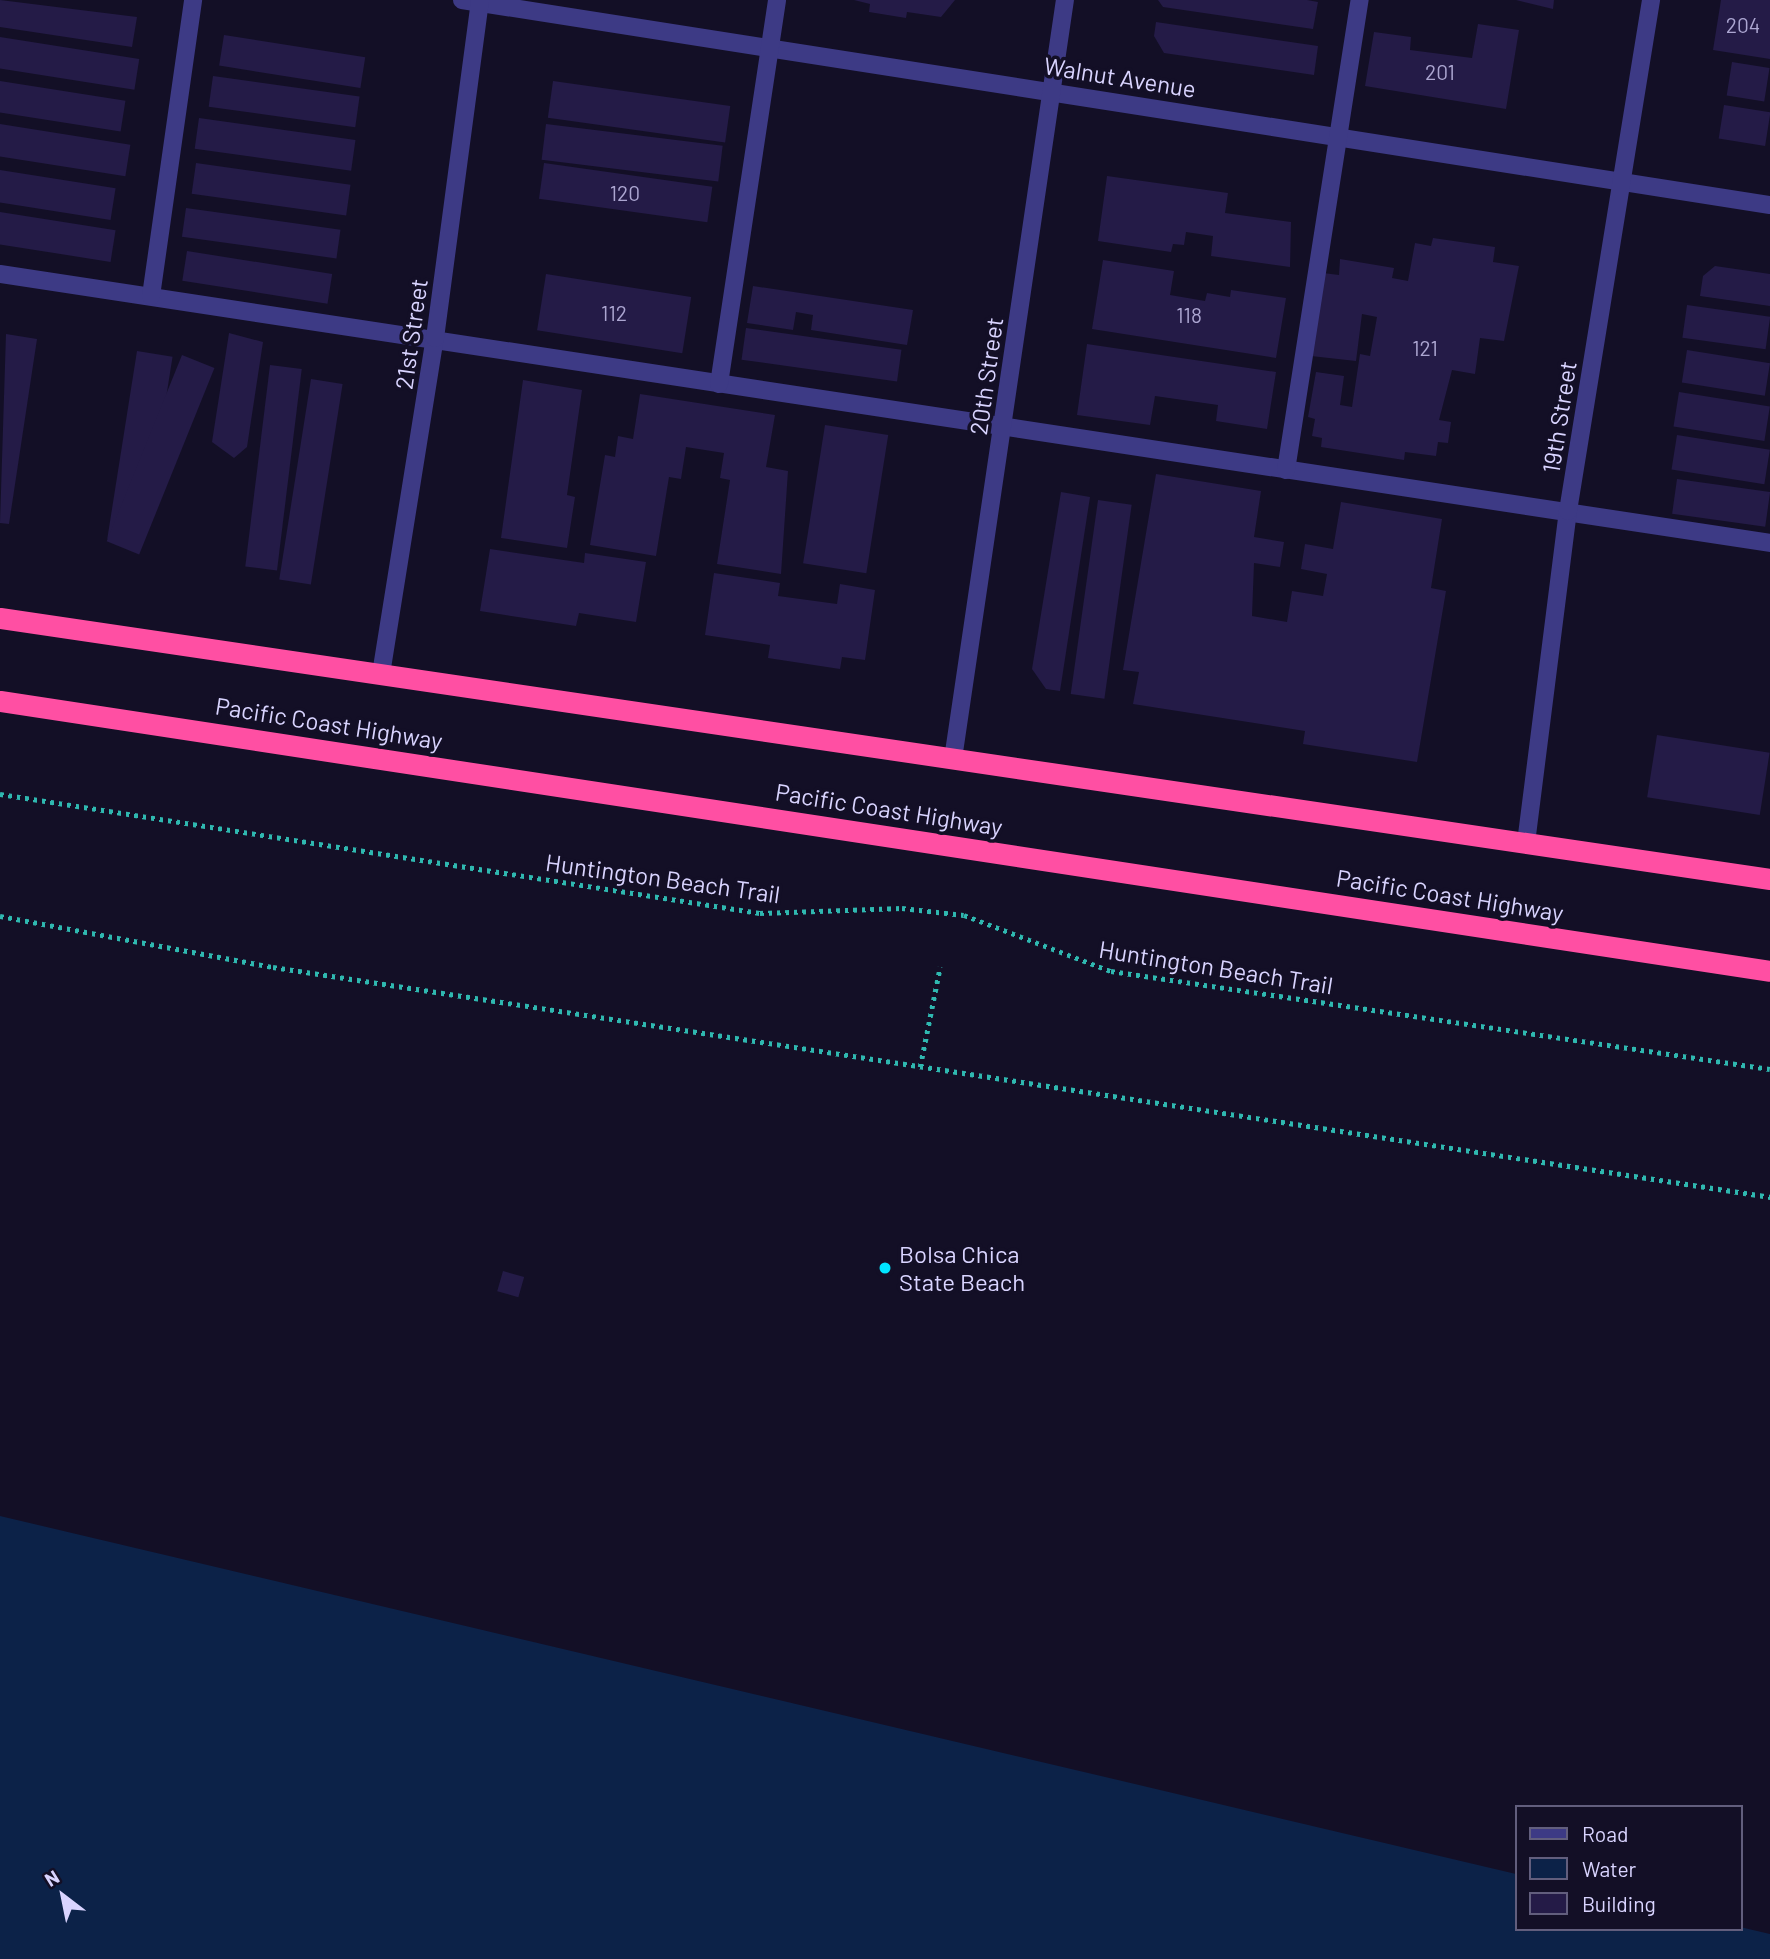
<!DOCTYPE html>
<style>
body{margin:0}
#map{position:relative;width:1770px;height:1959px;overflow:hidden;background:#130f26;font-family:Barlow,sans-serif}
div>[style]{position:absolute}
.water>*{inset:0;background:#0c2248}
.building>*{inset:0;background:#241b47;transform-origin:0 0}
.path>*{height:4.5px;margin-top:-2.25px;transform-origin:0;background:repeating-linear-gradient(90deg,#2fb8b0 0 3.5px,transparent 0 8.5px)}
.minor>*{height:18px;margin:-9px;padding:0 9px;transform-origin:9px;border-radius:9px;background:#3d3a85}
.highway>*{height:21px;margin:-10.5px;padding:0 10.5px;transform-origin:10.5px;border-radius:10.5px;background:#ff4fa3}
.dots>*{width:19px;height:19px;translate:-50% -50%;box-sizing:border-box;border:4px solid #130f26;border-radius:50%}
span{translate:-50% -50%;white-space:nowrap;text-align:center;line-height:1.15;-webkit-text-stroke:7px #130f26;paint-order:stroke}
.number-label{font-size:21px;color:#aca6d1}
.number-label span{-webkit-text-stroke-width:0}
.street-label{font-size:24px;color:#d9d4ff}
.poi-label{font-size:24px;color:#d9d4ff}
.left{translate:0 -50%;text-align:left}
.legend{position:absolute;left:1515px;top:1805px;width:228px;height:126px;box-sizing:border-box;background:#130f26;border:2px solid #625e7d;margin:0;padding:9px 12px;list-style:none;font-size:21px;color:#d9d4ff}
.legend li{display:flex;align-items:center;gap:14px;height:35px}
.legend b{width:35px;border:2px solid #625e7d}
.north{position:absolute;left:28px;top:1861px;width:70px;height:70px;-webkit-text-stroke:5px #130f26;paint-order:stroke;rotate:328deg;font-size:19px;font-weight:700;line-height:28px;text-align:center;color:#d9d4ff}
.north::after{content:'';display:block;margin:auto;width:24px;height:32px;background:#d9d4ff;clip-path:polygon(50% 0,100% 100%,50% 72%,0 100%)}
</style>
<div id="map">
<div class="water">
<div style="clip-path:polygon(0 1516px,1516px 1874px,1516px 1929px,1740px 1927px,1770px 1934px,1770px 1959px,0 1959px)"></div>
</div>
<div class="building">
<div style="clip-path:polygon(0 0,137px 17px,132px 47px,0 27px)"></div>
<div style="clip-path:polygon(854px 0,955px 0,941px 17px,907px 12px,906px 18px,869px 12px,870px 4px)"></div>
<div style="clip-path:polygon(1158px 0,1307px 0,1318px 2px,1313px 29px,1163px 7px)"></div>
<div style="clip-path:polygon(1516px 0,1554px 0,1553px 9px)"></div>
<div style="clip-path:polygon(1721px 0,1770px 0,1770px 59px,1713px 50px)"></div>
<div style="clip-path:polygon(1156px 22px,1318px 46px,1314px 75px,1164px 53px,1154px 36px)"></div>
<div style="clip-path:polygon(1478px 24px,1519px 30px,1506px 109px,1365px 86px,1374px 32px,1411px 37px,1410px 50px,1472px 58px)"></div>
<div style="left:224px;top:35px;width:143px;height:31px;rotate:9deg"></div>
<div style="left:0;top:37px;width:141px;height:31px;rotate:9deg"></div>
<div style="left:1732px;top:62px;width:38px;height:34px;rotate:9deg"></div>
<div style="left:213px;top:76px;width:148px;height:31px;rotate:8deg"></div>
<div style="left:0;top:81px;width:127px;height:31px;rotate:9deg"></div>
<div style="left:553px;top:81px;width:179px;height:37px;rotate:8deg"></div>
<div style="left:1724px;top:105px;width:47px;height:34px;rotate:9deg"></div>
<div style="left:199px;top:118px;width:158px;height:31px;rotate:8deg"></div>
<div style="left:0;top:124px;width:132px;height:32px;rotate:9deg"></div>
<div style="left:546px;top:124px;width:178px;height:36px;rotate:7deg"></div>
<div style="left:196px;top:163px;width:156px;height:31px;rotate:8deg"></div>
<div style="left:544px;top:163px;width:170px;height:36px;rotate:8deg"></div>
<div style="left:0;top:170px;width:117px;height:32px;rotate:9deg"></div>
<div style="clip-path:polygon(1107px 176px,1228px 193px,1225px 213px,1291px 222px,1290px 267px,1211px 256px,1213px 236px,1186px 232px,1184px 245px,1173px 244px,1171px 252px,1098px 241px)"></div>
<div style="left:186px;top:208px;width:156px;height:29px;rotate:8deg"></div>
<div style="left:0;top:212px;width:117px;height:32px;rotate:9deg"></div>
<div style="clip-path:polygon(1433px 238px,1495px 247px,1493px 262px,1519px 266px,1504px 341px,1480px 338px,1475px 374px,1452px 370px,1439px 420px,1451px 422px,1448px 443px,1438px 442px,1436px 456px,1405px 452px,1404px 460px,1321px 447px,1322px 438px,1312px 436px,1315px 419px,1308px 417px,1316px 372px,1344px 376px,1340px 405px,1352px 407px,1360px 354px,1370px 356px,1377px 317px,1362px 314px,1356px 361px,1311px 356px,1323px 273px,1339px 275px,1340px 259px,1394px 268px,1392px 278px,1408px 281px,1415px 243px,1431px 246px)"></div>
<div style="left:187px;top:251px;width:147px;height:30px;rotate:9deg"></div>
<div style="clip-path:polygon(1103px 260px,1174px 271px,1170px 295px,1205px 301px,1207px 293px,1230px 297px,1231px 290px,1286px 298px,1276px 358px,1092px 329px)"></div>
<div style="clip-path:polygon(1715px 266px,1770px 274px,1770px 306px,1700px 296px,1703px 276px)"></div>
<div style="left:546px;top:274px;width:147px;height:57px;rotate:9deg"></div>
<div style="clip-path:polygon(753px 286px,913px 310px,907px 345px,811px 330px,813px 315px,796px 312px,793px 330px,747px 323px)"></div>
<div style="left:1687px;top:305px;width:84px;height:33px;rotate:8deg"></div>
<div style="left:746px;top:328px;width:157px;height:32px;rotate:8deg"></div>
<div style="clip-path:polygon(229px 333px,263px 342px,247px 447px,234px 458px,212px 442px)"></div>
<div style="clip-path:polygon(6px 334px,37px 339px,9px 524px,0 523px)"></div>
<div style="clip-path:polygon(1087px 344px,1276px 372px,1267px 429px,1216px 421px,1218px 405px,1155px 396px,1150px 425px,1077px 415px)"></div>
<div style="left:1687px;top:350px;width:84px;height:33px;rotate:9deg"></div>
<div style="left:137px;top:351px;width:36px;height:190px;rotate:9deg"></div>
<div style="left:182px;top:355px;width:35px;height:201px;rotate:22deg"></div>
<div style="left:270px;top:365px;width:32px;height:203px;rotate:7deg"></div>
<div style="left:311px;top:379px;width:32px;height:203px;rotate:9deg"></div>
<div style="clip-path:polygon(523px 380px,582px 390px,567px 495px,575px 497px,567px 548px,501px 538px)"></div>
<div style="left:1679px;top:392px;width:92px;height:35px;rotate:9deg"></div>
<div style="clip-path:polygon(640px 394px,775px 415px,766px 467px,788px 471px,781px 574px,717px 564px,730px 480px,720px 478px,724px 453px,686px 447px,681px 479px,669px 477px,656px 556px,590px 545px,605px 455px,615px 457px,618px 436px,633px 439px)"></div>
<div style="left:825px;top:425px;width:64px;height:140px;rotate:9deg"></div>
<div style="left:1677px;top:435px;width:94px;height:35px;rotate:9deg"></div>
<div style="clip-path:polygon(1156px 474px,1261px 491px,1254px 537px,1284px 542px,1280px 567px,1254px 563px,1252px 616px,1287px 622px,1292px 591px,1323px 596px,1327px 574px,1301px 569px,1305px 544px,1333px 549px,1341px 502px,1442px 519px,1431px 588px,1446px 591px,1417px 762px,1303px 744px,1305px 731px,1133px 704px,1139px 672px,1123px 670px)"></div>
<div style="left:1677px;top:479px;width:94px;height:35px;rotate:8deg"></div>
<div style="clip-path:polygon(1061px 492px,1090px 497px,1060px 691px,1046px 689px,1032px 669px)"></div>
<div style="left:1098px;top:500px;width:34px;height:196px;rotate:8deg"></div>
<div style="clip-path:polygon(490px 549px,584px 563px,585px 553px,646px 562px,636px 622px,579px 613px,576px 626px,480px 611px)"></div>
<div style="clip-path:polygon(714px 573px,780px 583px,778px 596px,837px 604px,840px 584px,875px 590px,865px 660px,842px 657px,840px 669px,768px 658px,770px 645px,705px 635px)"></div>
<div style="left:1657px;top:735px;width:114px;height:63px;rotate:9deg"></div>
<div style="left:503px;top:1271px;width:22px;height:21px;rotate:16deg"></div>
</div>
<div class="path">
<div style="left:0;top:794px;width:769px;rotate:8.9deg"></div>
<div style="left:760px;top:913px;width:142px;rotate:-2deg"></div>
<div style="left:902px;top:908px;width:62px;rotate:6.4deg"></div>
<div style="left:964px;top:915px;width:157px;rotate:20.9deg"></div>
<div style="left:1111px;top:971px;width:666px;rotate:8.46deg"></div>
<div style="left:0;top:916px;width:278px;rotate:10.6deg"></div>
<div style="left:273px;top:967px;width:1515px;rotate:8.73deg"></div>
<div style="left:920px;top:1067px;width:102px;rotate:-78.7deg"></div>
</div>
<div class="minor">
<div style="left:462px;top:0;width:1324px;rotate:8.91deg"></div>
<div style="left:0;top:274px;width:1790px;rotate:8.64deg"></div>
<div style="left:151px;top:296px;width:299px;rotate:-81.9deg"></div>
<div style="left:719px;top:384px;width:388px;rotate:-81.4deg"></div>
<div style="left:1286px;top:470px;width:476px;rotate:-81.1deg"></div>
<div style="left:381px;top:674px;width:340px;rotate:-80.9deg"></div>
<div style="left:435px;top:338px;width:341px;rotate:-82.4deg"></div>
<div style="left:953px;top:759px;width:767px;rotate:-81.61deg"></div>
<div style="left:1526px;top:843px;width:335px;rotate:-82.8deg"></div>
<div style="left:1568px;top:511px;width:518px;rotate:-80.77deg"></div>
</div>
<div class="highway">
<div style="left:0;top:618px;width:1789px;rotate:8.39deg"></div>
<div style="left:0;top:701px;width:1790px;rotate:8.67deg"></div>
</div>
<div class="dots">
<div style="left:885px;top:1268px;background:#00e5ff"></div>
</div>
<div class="number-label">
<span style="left:1743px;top:25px">204</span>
<span style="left:1440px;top:72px">201</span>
<span style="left:625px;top:193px">120</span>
<span style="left:614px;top:313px">112</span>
<span style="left:1189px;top:315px">118</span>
<span style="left:1425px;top:348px">121</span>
</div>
<div class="street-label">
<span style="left:1120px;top:77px;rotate:9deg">Walnut Avenue</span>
<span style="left:411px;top:334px;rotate:-82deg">21st Street</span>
<span style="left:986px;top:376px;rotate:-82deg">20th Street</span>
<span style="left:1559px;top:417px;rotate:-81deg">19th Street</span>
<span style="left:329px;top:723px;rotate:9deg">Pacific Coast Highway</span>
<span style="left:889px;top:809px;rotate:9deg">Pacific Coast Highway</span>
<span style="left:663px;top:878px;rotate:8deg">Huntington Beach Trail</span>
<span style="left:1450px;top:895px;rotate:9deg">Pacific Coast Highway</span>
<span style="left:1216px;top:967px;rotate:9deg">Huntington Beach Trail</span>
</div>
<div class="poi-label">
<span class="left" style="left:899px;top:1268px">Bolsa Chica<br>State Beach</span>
</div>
<ul class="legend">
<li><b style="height:9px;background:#3d3a85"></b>Road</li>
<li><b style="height:19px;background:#0c2248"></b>Water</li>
<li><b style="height:19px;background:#241b47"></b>Building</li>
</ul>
<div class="north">N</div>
</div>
